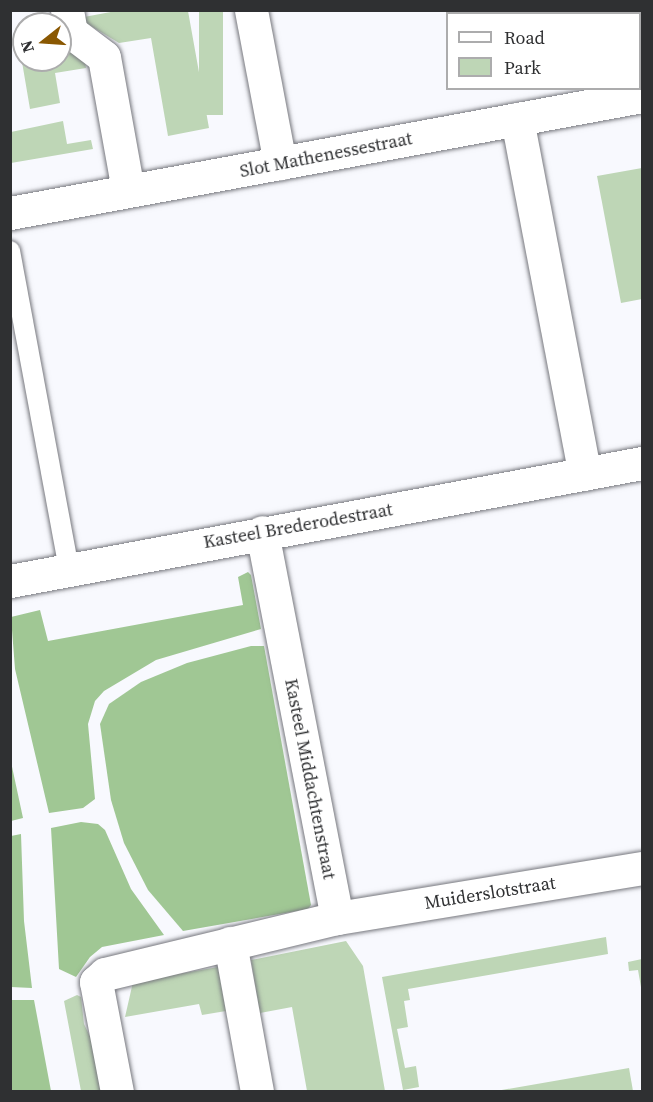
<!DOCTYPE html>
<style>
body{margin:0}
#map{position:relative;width:653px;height:1102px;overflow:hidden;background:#f8f9fe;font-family:"Source Serif 4",serif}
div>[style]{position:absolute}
.green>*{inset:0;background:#bed6b6;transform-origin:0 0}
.forest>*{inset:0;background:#a0c794}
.roads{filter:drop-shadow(0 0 2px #77787e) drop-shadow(0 0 2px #77787e)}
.service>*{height:20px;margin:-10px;padding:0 10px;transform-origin:10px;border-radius:10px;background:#fff}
.minor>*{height:33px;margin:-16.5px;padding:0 16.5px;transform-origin:16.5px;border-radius:16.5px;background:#fff}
span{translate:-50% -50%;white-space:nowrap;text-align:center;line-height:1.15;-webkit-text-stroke:5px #fff;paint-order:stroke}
.street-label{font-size:18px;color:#2f3032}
.frame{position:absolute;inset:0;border:12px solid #2f3032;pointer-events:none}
.legend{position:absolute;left:446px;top:12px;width:195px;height:78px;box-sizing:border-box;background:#fff;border:2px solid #acacad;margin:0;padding:8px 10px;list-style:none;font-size:18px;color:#2f3032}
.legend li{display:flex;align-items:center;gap:12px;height:30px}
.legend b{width:30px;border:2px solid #acacad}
.north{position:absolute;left:12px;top:12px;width:60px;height:60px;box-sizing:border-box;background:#fff;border:2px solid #acacad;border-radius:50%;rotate:253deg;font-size:16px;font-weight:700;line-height:24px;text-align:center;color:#2f3032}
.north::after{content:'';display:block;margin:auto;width:21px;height:27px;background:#8a5802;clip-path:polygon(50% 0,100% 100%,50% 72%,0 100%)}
</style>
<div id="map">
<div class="green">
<div style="clip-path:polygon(116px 11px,188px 11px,209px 128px,168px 136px,151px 38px,119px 43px,86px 23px,84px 17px)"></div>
<div style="left:199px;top:11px;width:24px;height:104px"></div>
<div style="clip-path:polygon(66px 48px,85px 62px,86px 68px,55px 73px,60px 103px,30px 109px,21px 56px,24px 60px,60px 60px,60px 49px)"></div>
<div style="clip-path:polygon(63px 121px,67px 144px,91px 140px,93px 149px,11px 163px,11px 132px)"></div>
<div style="clip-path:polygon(642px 168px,642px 299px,621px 303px,597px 176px)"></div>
<div style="clip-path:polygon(606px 937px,608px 954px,408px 989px,410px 1000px,404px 1001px,408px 1027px,397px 1029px,405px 1068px,416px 1066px,419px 1087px,403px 1090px,382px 977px)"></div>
<div style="clip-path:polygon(346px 941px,363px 966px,385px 1091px,307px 1091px,292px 1007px,260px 1013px,251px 960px)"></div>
<div style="clip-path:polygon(642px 959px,642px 993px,638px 970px,629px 971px,628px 962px)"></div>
<div style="clip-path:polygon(218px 967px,226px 1011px,202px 1015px,199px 1004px,125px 1017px,133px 982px)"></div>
<div style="clip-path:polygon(77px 995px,81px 997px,84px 1024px,101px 1059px,106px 1091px,81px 1091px,64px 1001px)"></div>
<div style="clip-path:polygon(629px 1068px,633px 1091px,496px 1091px)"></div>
</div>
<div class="forest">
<div style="clip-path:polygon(248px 572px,251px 575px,261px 629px,156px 660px,104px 691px,95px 701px,88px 724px,95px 799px,83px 808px,49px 813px,15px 669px,11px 617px,40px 610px,48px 641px,243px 605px,238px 577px)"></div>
<div style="clip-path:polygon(251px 646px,264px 646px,311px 905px,308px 909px,183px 931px,148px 890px,124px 843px,111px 800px,100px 724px,109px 704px,141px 682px,187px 663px)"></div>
<div style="clip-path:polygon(11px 762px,23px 818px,11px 821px,10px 821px)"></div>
<div style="clip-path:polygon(81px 822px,98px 824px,105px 830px,131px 889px,164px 935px,102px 947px,90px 957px,76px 977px,59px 969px,51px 828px)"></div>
<div style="clip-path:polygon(21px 834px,24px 921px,32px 988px,11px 987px,11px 836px)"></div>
<div style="clip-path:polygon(11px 1000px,34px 1000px,51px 1091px,11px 1091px)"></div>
</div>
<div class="roads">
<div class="service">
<div style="left:10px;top:251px;width:323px;rotate:79.5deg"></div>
</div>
<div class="minor">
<div style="left:67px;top:10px;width:22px;rotate:80deg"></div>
<div style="left:71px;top:32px;width:41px;rotate:37.1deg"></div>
<div style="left:104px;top:57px;width:135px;rotate:79.8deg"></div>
<div style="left:251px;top:10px;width:156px;rotate:79.3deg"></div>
<div style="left:517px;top:119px;width:361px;rotate:79.2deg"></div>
<div style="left:10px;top:213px;width:643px;rotate:-10.49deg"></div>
<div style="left:10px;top:581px;width:643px;rotate:-10.58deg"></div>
<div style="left:337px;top:918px;width:309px;rotate:-9.3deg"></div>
<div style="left:230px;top:943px;width:151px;rotate:79.7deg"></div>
<div style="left:117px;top:1092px;width:112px;rotate:-100.8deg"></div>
<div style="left:96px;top:982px;width:12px;rotate:-42deg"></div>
<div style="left:105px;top:974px;width:239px;rotate:-13.6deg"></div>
<div style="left:337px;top:918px;width:393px;rotate:-101deg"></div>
</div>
</div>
<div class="street-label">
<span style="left:326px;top:155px;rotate:-11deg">Slot Mathenessestraat</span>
<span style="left:298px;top:526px;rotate:-10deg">Kasteel Brederodestraat</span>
<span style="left:310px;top:779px;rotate:79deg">Kasteel Middachtenstraat</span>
<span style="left:490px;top:893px;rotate:-9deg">Muiderslotstraat</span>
</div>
<div class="frame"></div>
<ul class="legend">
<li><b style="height:8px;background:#fff"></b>Road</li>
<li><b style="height:16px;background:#bed6b6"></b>Park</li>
</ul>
<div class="north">N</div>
</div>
